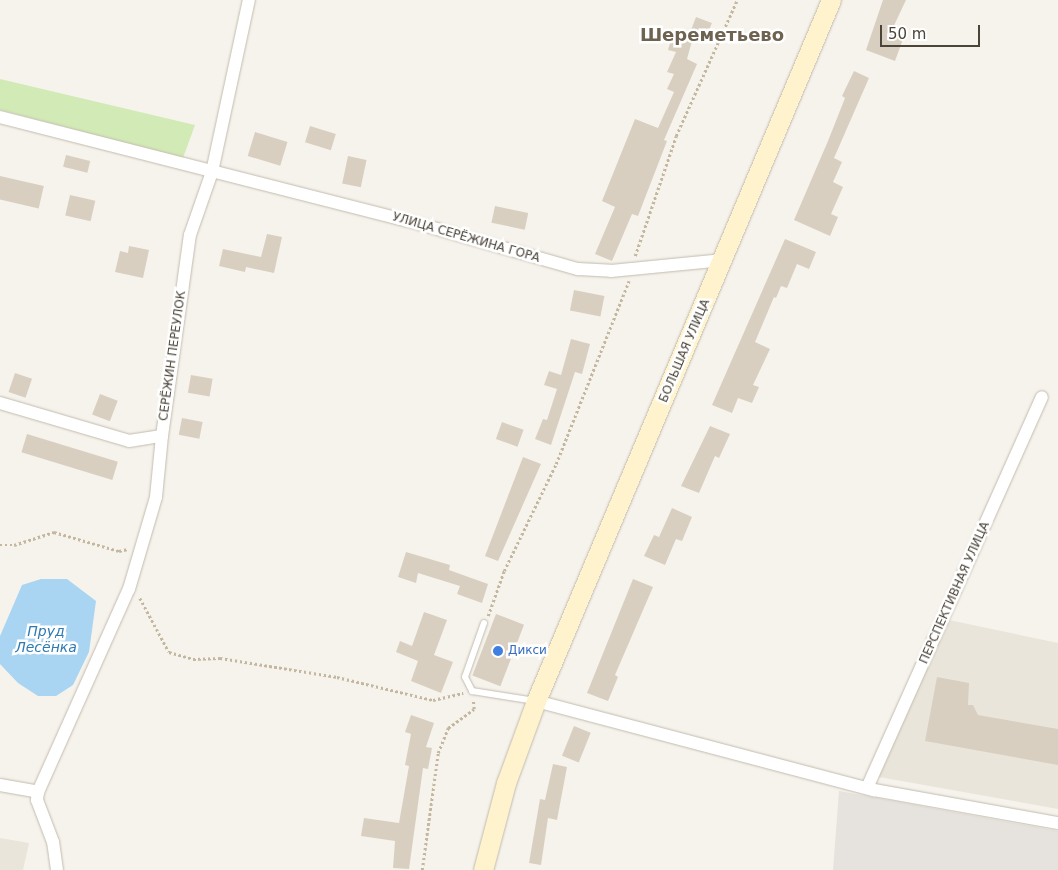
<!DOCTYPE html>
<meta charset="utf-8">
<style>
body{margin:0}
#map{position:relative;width:1058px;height:870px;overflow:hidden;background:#f6f3ec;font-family:"DejaVu Sans",sans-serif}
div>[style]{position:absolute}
.residential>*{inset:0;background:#eae5da}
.industrial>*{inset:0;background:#e6e2dd}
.green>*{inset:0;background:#d2eab5}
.water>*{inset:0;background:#a9d4f2}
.building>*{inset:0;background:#d8cfc1;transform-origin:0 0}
.path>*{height:2.5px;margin-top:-1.25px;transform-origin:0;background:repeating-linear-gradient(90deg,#c4b79f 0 2.5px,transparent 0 5px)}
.roads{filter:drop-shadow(0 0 1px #c2bbae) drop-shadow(0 0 1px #c2bbae)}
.lane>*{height:6px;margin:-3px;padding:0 3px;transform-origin:3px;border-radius:3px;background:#fff}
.street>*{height:12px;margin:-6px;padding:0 6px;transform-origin:6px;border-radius:6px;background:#fff}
.secondary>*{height:19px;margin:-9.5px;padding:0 9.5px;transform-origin:9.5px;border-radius:9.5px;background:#fff3cd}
.dots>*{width:14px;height:14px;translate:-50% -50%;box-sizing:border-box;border:2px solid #fff;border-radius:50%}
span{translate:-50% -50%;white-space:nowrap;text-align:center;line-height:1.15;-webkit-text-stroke:5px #fff;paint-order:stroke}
.street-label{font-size:12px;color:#4b4439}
.shop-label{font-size:12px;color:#366cbe}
.left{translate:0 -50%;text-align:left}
.water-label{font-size:14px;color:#2e7ab2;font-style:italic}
.district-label{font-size:18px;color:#6e6250;font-weight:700}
.scale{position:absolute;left:880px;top:25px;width:100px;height:22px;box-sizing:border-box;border:2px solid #4b4439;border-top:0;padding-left:6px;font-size:15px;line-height:18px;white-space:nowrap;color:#4b4439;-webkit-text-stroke:4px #fff;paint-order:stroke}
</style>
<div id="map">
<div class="residential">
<div style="clip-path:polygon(949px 620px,1058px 643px,1058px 809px,879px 777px)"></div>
<div style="clip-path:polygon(0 838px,29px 843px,23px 870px,0 870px)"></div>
</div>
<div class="industrial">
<div style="clip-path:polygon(839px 791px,1058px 831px,1058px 870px,833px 870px)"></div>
</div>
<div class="green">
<div style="clip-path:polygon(0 79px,195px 125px,183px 158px,0 110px)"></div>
</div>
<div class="water">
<div style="clip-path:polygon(41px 579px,67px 579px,96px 601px,89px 652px,73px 685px,56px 696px,38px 696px,18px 683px,0 664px,0 636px,22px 585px)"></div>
</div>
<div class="building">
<div style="clip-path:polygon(883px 0,906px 0,890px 34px,903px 39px,895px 61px,866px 50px)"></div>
<div style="left:696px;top:17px;width:17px;height:19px;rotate:21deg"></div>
<div style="clip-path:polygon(672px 36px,692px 41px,687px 59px,697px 64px,664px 140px,667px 141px,638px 216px,632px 214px,612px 261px,595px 254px,615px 207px,602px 201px,635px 119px,658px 128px,674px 92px,667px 89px,674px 74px,667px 72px,676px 52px,668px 50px)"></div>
<div style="clip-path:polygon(854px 71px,869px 78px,834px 158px,842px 162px,833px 182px,843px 187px,831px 214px,838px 217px,830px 236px,794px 220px,828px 141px,845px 98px,842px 96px)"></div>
<div style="left:310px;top:126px;width:27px;height:17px;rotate:17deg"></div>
<div style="left:255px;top:132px;width:34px;height:25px;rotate:17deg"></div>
<div style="left:66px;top:155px;width:25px;height:12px;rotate:14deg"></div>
<div style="left:348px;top:156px;width:19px;height:28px;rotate:12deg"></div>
<div style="left:0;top:176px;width:45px;height:23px;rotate:13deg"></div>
<div style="left:70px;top:195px;width:26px;height:21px;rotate:13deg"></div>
<div style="left:495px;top:206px;width:34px;height:17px;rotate:12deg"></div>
<div style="clip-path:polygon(267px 234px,282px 237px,274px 273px,246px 267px,245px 272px,219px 266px,223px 249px,261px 257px)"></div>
<div style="clip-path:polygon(785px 239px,816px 252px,809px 269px,797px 264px,787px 288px,781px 286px,776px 298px,774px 297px,755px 342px,770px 349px,753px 385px,759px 387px,752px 403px,738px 398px,732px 413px,712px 405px)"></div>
<div style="clip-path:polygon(129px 246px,149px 250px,143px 278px,115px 272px,120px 251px,128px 253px)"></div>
<div style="left:574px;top:290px;width:31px;height:21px;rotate:11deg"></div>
<div style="clip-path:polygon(571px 339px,590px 344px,582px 374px,575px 372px,551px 445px,535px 439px,543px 419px,547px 420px,557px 389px,544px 385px,549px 371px,561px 375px)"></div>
<div style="left:15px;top:373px;width:18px;height:20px;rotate:19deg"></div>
<div style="left:191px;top:375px;width:22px;height:18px;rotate:10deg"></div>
<div style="left:100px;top:394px;width:19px;height:22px;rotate:21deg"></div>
<div style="left:182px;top:418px;width:21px;height:17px;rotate:11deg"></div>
<div style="left:502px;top:422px;width:23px;height:18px;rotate:20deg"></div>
<div style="clip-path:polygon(710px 426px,730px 434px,719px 458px,715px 456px,699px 493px,681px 486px)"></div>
<div style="left:27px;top:434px;width:95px;height:19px;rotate:17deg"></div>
<div style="clip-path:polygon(523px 457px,541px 464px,498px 561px,485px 556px)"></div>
<div style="clip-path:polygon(672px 508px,692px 517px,682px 541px,676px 539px,665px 565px,644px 556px,654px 535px,659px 537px)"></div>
<div style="clip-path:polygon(406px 552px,450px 565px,449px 570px,488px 584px,482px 603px,457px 594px,460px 586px,418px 573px,416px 583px,398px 577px)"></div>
<div style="clip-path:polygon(633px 579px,653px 587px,615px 675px,618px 677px,608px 701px,587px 693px)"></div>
<div style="clip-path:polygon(424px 612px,447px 620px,434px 655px,453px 662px,441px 693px,411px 681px,418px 661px,396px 652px,400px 641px,412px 646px)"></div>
<div style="left:496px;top:614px;width:30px;height:66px;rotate:21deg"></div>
<div style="clip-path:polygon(937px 677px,969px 683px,968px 705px,973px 705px,978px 715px,1058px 729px,1058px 765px,925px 741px)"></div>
<div style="clip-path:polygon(411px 715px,434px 723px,426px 747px,432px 748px,428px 769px,423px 768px,409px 869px,393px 868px,395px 841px,361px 836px,364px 818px,399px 823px,409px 766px,405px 765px,411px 734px,405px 732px)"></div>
<div style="left:574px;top:726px;width:18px;height:32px;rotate:22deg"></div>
<div style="clip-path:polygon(553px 764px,567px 767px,557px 820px,548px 818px,541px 865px,529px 863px,540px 799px,545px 800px)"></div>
</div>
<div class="path">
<div style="left:635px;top:256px;width:127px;rotate:-71.1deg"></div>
<div style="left:676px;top:136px;width:149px;rotate:-65.8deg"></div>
<div style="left:0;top:545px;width:14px"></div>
<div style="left:14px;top:545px;width:42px;rotate:-18deg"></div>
<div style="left:54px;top:532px;width:68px;rotate:16.3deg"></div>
<div style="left:119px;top:551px;width:9px;rotate:-13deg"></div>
<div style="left:140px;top:598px;width:61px;rotate:61.8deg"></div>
<div style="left:169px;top:652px;width:25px;rotate:16deg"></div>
<div style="left:193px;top:659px;width:27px;rotate:-2deg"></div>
<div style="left:220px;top:658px;width:119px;rotate:9.2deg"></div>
<div style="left:337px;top:677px;width:99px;rotate:13.5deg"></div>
<div style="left:433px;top:700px;width:31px;rotate:-13deg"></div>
<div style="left:488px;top:616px;width:48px;rotate:-70.4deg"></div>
<div style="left:504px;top:571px;width:119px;rotate:-64.1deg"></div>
<div style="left:556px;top:464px;width:197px;rotate:-68.3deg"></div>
<div style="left:422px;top:870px;width:118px;rotate:-82.2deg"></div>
<div style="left:438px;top:753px;width:27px;rotate:-68deg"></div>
<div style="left:448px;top:728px;width:32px;rotate:-36deg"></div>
<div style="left:474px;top:709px;width:9px;rotate:-96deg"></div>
</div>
<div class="roads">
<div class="lane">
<div style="left:484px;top:623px;width:57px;rotate:109.4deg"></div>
<div style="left:465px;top:677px;width:16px;rotate:63deg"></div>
<div style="left:472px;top:691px;width:64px;rotate:9deg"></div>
</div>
<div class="street">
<div style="left:0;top:117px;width:422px;rotate:14.3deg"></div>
<div style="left:409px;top:221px;width:176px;rotate:15.9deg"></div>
<div style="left:578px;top:269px;width:33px;rotate:3deg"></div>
<div style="left:611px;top:271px;width:113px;rotate:-5.6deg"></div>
<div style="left:0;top:403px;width:134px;rotate:16.4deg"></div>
<div style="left:129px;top:441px;width:33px;rotate:-9deg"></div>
<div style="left:162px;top:436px;width:203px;rotate:-82.1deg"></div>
<div style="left:190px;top:235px;width:67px;rotate:-70.8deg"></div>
<div style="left:212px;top:172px;width:176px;rotate:-77.9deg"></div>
<div style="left:536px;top:701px;width:350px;rotate:14.8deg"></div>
<div style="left:874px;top:790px;width:187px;rotate:10.2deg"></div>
<div style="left:0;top:785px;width:39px;rotate:10deg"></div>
<div style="left:867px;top:788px;width:428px;rotate:-65.9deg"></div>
<div style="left:57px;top:870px;width:28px;rotate:-98deg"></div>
<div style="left:53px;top:842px;width:45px;rotate:-110.9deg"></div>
<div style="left:37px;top:800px;width:8px;rotate:-83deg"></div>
<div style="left:38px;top:792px;width:222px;rotate:-65.9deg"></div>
<div style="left:129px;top:589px;width:96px;rotate:-73.6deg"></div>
<div style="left:156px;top:497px;width:61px;rotate:-84.4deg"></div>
</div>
<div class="secondary">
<div style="left:483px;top:870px;width:90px;rotate:-75.2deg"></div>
<div style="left:506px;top:783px;width:87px;rotate:-69.9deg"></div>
<div style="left:536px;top:701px;width:761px;rotate:-67.18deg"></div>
</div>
</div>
<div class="dots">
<div style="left:498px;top:651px;background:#3f7fe0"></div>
</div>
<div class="street-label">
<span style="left:466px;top:238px;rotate:16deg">УЛИЦА СЕРЁЖИНА ГОРА</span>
<span style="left:685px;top:351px;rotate:-67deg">БОЛЬШАЯ УЛИЦА</span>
<span style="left:173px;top:356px;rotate:-82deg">СЕРЁЖИН ПЕРЕУЛОК</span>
<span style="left:955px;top:593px;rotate:-66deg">ПЕРСПЕКТИВНАЯ УЛИЦА</span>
</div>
<div class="shop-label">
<span class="left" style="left:508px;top:651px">Дикси</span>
</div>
<div class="water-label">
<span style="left:46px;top:639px">Пруд<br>Лесёнка</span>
</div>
<div class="district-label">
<span style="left:712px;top:35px">Шереметьево</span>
</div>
<div class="scale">50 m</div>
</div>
